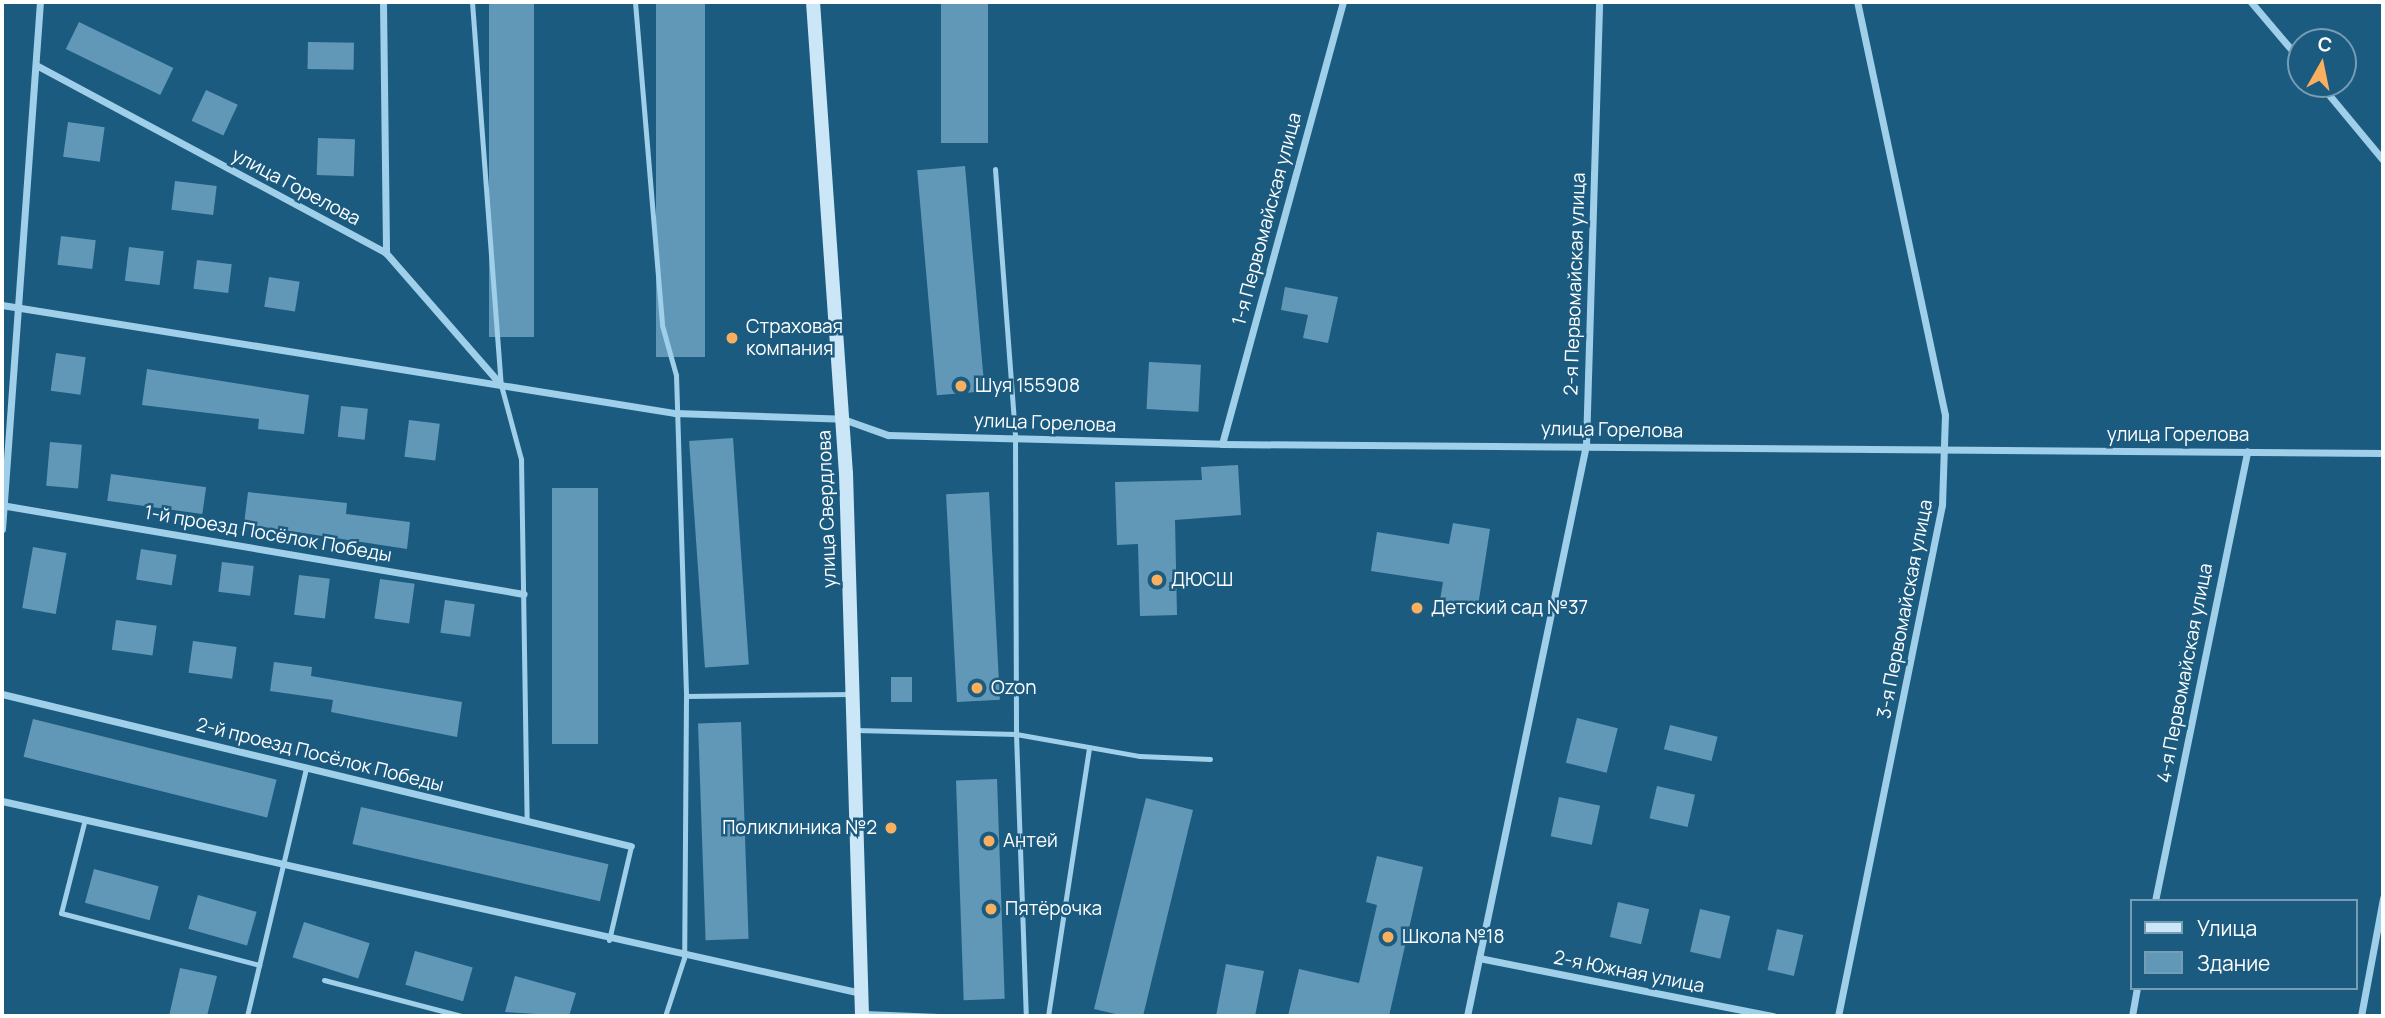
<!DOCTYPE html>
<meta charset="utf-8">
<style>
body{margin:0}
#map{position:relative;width:2385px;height:1018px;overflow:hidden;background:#1c5b80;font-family:Manrope,sans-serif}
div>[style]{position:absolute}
.building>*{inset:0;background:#6298b7;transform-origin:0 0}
.service>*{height:5px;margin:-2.5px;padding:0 2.5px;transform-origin:2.5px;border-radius:2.5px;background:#a0cfe9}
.minor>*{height:7px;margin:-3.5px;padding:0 3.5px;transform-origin:3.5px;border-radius:3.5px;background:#a0cfe9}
.secondary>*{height:14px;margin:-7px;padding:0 7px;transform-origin:7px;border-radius:7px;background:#cbe6f7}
.dots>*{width:19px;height:19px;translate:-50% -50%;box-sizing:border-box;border:4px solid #1c5b80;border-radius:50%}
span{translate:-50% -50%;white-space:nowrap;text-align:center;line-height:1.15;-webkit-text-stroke:5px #1c5b80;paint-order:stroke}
.street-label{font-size:19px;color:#fff}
.poi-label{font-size:19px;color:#fff}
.left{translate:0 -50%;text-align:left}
.right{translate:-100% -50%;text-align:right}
.frame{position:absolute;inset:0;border:4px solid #fff;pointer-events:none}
.legend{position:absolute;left:2130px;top:899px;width:228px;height:91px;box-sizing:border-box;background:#1c5b80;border:2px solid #779db3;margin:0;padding:9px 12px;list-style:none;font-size:21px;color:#fff}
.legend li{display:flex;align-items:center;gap:14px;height:35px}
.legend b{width:35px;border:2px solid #779db3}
.north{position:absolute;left:2287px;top:28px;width:70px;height:70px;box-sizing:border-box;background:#1c5b80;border:2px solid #779db3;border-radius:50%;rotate:9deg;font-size:19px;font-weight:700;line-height:28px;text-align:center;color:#fff}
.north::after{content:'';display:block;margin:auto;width:24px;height:32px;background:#f9af5d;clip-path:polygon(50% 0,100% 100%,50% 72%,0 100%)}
</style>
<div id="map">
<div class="building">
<div style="left:489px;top:2px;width:45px;height:335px"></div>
<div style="left:656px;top:2px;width:49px;height:355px"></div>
<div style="left:941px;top:2px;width:47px;height:141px"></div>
<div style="left:79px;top:22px;width:105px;height:30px;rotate:26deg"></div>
<div style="left:308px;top:42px;width:46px;height:27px;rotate:1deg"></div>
<div style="left:206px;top:90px;width:35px;height:34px;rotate:25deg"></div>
<div style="left:68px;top:122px;width:37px;height:35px;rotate:8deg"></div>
<div style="left:318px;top:138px;width:37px;height:37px;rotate:2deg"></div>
<div style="left:965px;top:166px;width:226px;height:48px;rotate:85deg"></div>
<div style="left:175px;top:181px;width:42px;height:29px;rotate:7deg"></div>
<div style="left:61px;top:236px;width:35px;height:29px;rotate:7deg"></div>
<div style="left:129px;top:247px;width:35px;height:34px;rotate:7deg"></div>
<div style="left:197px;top:260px;width:35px;height:29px;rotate:7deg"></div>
<div style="left:269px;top:277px;width:31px;height:30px;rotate:9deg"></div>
<div style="clip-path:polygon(1285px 287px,1338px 297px,1328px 343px,1303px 338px,1308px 315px,1281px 310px)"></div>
<div style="left:56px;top:353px;width:30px;height:38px;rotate:8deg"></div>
<div style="left:1149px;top:362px;width:52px;height:47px;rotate:3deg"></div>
<div style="clip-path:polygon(147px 369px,309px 395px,304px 434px,258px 429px,259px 419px,142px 405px)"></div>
<div style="left:341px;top:406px;width:27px;height:31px;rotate:6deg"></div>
<div style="left:409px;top:420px;width:31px;height:37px;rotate:7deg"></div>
<div style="left:733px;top:438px;width:227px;height:44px;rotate:86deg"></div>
<div style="left:50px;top:442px;width:32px;height:44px;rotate:5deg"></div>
<div style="clip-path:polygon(1238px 465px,1241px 515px,1175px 520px,1177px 615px,1140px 616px,1138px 544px,1117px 545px,1115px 482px,1202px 480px,1201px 467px)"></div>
<div style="left:111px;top:474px;width:96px;height:27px;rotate:8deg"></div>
<div style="left:552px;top:488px;width:46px;height:256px"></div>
<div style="clip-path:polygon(248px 492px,347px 503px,346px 514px,410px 522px,407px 549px,244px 524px)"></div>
<div style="left:989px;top:492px;width:208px;height:43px;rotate:87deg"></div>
<div style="clip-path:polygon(1453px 523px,1490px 529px,1478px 606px,1440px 600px,1443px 582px,1371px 571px,1377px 532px,1449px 544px)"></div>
<div style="left:33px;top:547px;width:34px;height:62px;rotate:10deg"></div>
<div style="left:141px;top:549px;width:36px;height:31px;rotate:9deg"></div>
<div style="left:222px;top:562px;width:32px;height:30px;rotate:7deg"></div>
<div style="left:299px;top:575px;width:31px;height:40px;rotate:7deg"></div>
<div style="left:380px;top:579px;width:35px;height:40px;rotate:8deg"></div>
<div style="left:445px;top:600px;width:30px;height:33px;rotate:8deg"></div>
<div style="left:116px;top:620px;width:41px;height:30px;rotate:8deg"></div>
<div style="left:193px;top:641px;width:44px;height:32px;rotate:8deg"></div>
<div style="clip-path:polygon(274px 662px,312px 667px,311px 676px,462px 702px,457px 737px,331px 712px,333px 700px,270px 691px)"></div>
<div style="left:891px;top:677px;width:21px;height:25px"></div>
<div style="left:1577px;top:718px;width:42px;height:46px;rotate:14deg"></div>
<div style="left:33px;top:719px;width:251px;height:39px;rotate:14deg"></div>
<div style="left:741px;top:722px;width:217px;height:43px;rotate:88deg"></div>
<div style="left:1670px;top:725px;width:49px;height:25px;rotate:14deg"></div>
<div style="left:997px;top:779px;width:220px;height:41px;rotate:88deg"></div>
<div style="left:1657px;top:786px;width:39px;height:33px;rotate:13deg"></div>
<div style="left:1559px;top:797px;width:42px;height:40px;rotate:12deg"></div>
<div style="clip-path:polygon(1146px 798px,1193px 810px,1143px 1016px,1124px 1016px,1094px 1009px)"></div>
<div style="left:361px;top:807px;width:254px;height:38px;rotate:13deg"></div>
<div style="clip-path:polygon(1377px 856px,1423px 867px,1389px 1016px,1288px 1016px,1299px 969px,1359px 983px,1377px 905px,1366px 902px)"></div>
<div style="left:94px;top:869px;width:67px;height:35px;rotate:15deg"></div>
<div style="left:198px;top:895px;width:61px;height:35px;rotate:16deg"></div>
<div style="left:1618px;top:902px;width:32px;height:36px;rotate:13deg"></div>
<div style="left:1700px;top:909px;width:31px;height:44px;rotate:13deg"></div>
<div style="left:304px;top:922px;width:69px;height:37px;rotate:18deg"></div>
<div style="left:1777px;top:929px;width:27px;height:42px;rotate:13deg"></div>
<div style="left:415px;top:951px;width:60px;height:35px;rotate:16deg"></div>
<div style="clip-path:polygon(1226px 964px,1264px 971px,1255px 1016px,1216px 1016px)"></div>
<div style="clip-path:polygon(180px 968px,217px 976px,207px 1016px,169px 1016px)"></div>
<div style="clip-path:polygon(515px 976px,576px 993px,569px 1016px,505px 1012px)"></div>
</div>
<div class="service">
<div style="left:472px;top:2px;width:384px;rotate:85.7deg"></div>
<div style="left:501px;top:385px;width:77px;rotate:74.9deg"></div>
<div style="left:521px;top:459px;width:362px;rotate:89.1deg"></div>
<div style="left:635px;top:2px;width:324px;rotate:85.2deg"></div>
<div style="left:662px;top:325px;width:52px;rotate:74.4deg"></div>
<div style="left:676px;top:375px;width:321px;rotate:88.2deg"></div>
<div style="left:686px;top:696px;width:262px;rotate:90.4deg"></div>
<div style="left:684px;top:958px;width:61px;rotate:108.1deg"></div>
<div style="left:995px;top:169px;width:270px;rotate:85.7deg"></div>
<div style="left:1015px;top:438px;width:296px;rotate:89.8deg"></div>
<div style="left:1016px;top:734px;width:282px;rotate:88deg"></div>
<div style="left:686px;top:696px;width:165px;rotate:-0.7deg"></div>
<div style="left:856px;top:730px;width:160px;rotate:1.4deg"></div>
<div style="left:1016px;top:734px;width:126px;rotate:10.1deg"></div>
<div style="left:1140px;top:756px;width:70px;rotate:2.5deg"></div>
<div style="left:85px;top:819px;width:97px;rotate:104.3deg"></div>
<div style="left:61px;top:913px;width:205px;rotate:14.7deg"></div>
<div style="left:609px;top:940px;width:97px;rotate:-76.8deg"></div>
<div style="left:324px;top:980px;width:142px;rotate:14.7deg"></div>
<div style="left:864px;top:1013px;width:74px;rotate:2.3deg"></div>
<div style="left:247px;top:1016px;width:255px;rotate:-76.6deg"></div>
<div style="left:1048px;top:1016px;width:272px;rotate:-81.3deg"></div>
</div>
<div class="minor">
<div style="left:383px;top:2px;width:251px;rotate:89.3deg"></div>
<div style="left:2251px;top:2px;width:77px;rotate:49.7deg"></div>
<div style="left:36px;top:65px;width:397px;rotate:28.2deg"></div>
<div style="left:386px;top:253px;width:175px;rotate:48.9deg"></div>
<div style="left:2320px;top:84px;width:99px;rotate:50.3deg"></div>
<div style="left:2px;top:305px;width:682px;rotate:9.12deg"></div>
<div style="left:675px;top:413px;width:168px;rotate:2deg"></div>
<div style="left:843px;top:419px;width:48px;rotate:19.6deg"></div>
<div style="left:888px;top:435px;width:334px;rotate:1.5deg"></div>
<div style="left:1222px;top:444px;width:1161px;rotate:0.44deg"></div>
<div style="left:1222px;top:444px;width:458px;rotate:-74.7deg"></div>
<div style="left:7px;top:506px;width:524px;rotate:9.66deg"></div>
<div style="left:2px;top:529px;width:528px;rotate:-85.88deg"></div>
<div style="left:2px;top:694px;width:647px;rotate:13.59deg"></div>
<div style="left:2px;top:801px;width:880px;rotate:12.6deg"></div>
<div style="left:2155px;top:901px;width:459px;rotate:-78.4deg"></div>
<div style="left:1479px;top:958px;width:300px;rotate:11.2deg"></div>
<div style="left:1467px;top:1016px;width:583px;rotate:-78.23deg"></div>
<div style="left:1586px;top:445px;width:443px;rotate:-88.3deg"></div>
<div style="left:1838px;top:1016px;width:521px;rotate:-78.5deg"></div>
<div style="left:1942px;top:505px;width:90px;rotate:-88.1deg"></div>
<div style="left:1945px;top:415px;width:422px;rotate:-102deg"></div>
<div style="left:2132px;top:1016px;width:28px;rotate:-80deg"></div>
<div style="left:2361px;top:1016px;width:120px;rotate:-79.4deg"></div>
</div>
<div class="secondary">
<div style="left:813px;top:2px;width:472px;rotate:86deg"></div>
<div style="left:846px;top:473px;width:543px;rotate:88.31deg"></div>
</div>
<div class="dots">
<div style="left:732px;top:338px;background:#f9af5d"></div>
<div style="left:961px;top:386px;background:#f9af5d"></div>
<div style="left:1157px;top:580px;background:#f9af5d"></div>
<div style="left:1417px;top:608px;background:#f9af5d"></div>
<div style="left:977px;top:688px;background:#f9af5d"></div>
<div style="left:891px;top:828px;background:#f9af5d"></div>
<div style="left:989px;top:841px;background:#f9af5d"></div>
<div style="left:991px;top:909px;background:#f9af5d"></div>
<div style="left:1388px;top:937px;background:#f9af5d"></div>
</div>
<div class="street-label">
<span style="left:296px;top:187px;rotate:28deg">улица Горелова</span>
<span style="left:1267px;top:219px;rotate:-75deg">1-я Первомайская улица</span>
<span style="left:1575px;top:284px;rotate:-88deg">2-я Первомайская улица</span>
<span style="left:1045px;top:423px;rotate:2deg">улица Горелова</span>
<span style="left:1612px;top:430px;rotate:1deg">улица Горелова</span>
<span style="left:2178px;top:435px">улица Горелова</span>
<span style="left:827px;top:509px;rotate:-92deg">улица Свердлова</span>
<span style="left:268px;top:534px;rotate:10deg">1-й проезд Посёлок Победы</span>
<span style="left:1905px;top:609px;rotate:-79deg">3-я Первомайская улица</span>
<span style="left:2185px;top:673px;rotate:-79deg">4-я Первомайская улица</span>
<span style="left:320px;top:755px;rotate:14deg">2-й проезд Посёлок Победы</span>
<span style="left:1629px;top:972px;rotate:11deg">2-я Южная улица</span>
</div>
<div class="poi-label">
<span class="left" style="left:746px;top:338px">Страховая<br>компания</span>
<span class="left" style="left:975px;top:386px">Шуя 155908</span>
<span class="left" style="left:1171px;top:580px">ДЮСШ</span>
<span class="left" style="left:1431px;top:608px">Детский сад №37</span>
<span class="left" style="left:991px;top:688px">Ozon</span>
<span class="right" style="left:877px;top:828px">Поликлиника №2</span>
<span class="left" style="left:1003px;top:841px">Антей</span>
<span class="left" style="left:1005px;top:909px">Пятёрочка</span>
<span class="left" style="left:1402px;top:937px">Школа №18</span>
</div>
<div class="frame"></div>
<ul class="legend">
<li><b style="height:9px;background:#cbe6f7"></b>Улица</li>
<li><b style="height:19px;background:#6298b7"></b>Здание</li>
</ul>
<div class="north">С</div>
</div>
